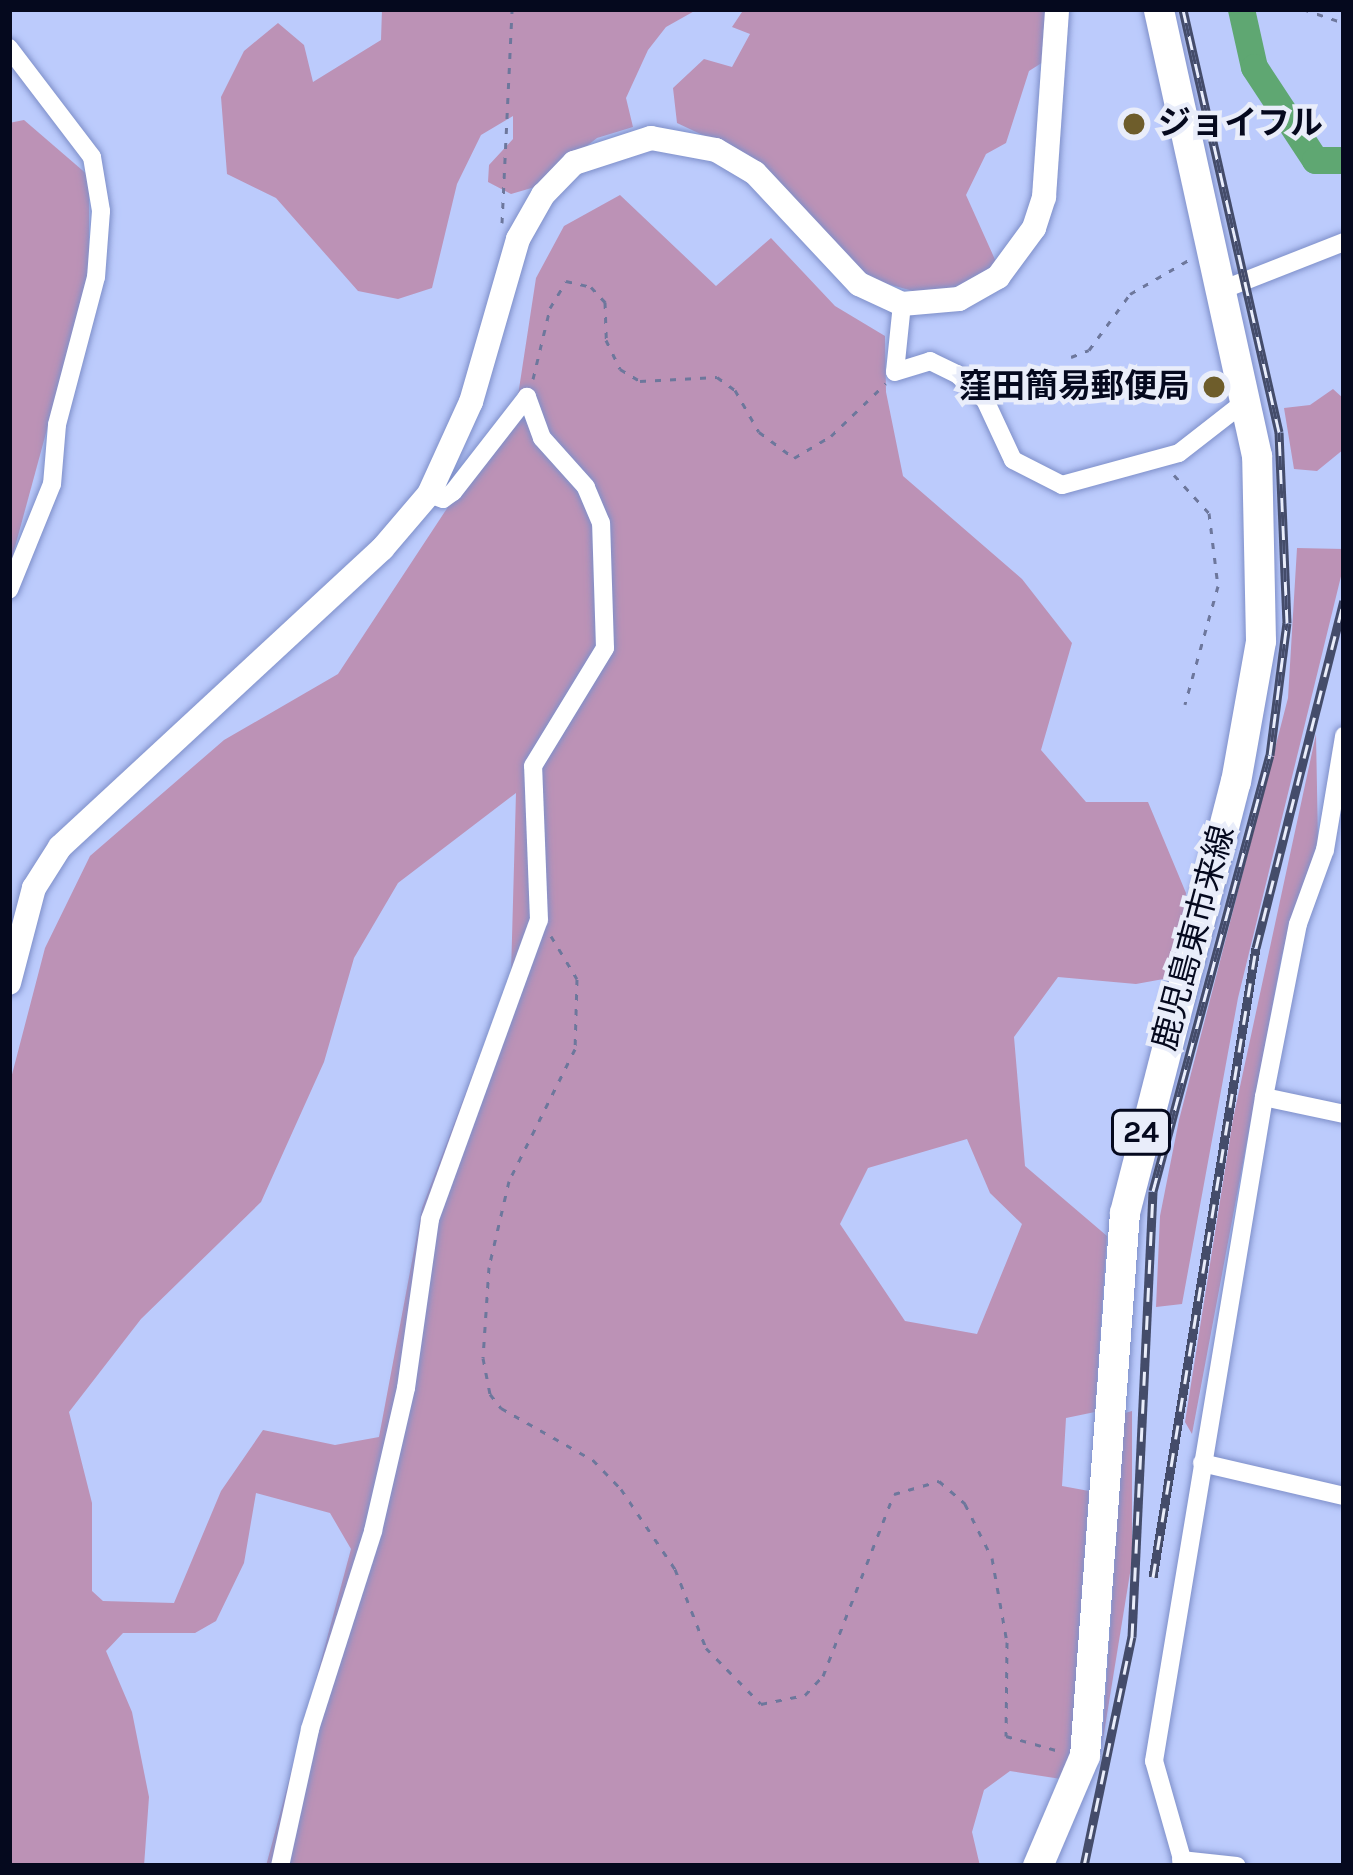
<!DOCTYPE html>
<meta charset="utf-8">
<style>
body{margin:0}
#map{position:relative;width:1353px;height:1875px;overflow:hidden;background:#bccbfc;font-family:Karla,"Noto Sans JP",sans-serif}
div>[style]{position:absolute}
.green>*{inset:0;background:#bc92b6}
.river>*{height:27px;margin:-13.5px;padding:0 13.5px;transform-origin:13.5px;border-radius:13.5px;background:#5fa772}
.path>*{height:3px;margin-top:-1.5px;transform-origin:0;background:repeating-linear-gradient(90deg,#6d779c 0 6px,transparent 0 15px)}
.roads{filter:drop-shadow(0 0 3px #7e8fc9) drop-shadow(0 0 3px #7e8fc9)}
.minor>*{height:18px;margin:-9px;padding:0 9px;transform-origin:9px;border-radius:9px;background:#fff}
.tertiary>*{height:24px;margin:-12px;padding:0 12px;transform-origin:12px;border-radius:12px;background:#fff}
.primary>*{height:30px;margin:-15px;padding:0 15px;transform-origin:15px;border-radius:15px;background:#fff}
.rail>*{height:9px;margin-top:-4.5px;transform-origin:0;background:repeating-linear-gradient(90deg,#e9edfa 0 14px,#444c6a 0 28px);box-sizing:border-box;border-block:3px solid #444c6a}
.dots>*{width:33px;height:33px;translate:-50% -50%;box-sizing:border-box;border:6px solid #e9edfa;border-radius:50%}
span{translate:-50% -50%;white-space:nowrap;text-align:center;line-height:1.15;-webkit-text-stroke:9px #e9edfa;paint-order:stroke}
.shield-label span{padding:3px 9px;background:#e9edfa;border:3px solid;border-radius:9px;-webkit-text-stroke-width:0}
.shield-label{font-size:30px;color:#05091e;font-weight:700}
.poi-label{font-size:33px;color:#05091e;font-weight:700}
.left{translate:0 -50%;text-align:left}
.right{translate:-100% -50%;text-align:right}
.street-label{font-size:33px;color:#05091e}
.frame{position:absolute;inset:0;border:12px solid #05091e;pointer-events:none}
</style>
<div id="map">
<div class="green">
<div style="clip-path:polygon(382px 9px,698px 9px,666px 27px,648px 50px,626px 98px,633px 127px,597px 138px,535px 187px,511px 194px,488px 182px,489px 165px,513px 139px,513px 116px,481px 135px,457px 184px,432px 288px,398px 299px,358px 291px,276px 198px,227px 174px,221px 97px,244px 51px,278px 23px,304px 45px,313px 82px,381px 40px)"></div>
<div style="clip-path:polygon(744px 9px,1050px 9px,1051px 57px,1029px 71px,1006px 143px,986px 154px,966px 195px,997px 264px,955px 290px,924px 294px,869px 279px,728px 147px,677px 123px,673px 88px,704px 59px,732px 67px,750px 34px,732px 27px)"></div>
<div style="clip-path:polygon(24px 120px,89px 176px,89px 275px,9px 569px,9px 123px)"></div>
<div style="clip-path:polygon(evenodd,620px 195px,716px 286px,771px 238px,835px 306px,885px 336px,886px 392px,903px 476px,1022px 579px,1072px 643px,1041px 750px,1086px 802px,1148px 802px,1186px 893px,1180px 976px,1136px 984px,1058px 977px,1014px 1037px,1025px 1166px,1107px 1236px,1095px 1412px,1066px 1418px,1062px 1486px,1089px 1491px,1070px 1760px,1061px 1779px,1010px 1771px,984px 1790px,972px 1832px,980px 1866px,266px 1866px,351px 1549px,330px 1513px,256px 1493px,244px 1563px,216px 1621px,195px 1633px,123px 1633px,106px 1651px,132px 1712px,149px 1797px,144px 1866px,9px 1866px,9px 1086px,45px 948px,90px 856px,224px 740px,338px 674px,517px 402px,536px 278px,564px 226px,620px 195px,516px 793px,511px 974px,422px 1208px,379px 1437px,335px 1445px,263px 1430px,221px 1491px,174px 1603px,103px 1601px,92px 1591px,92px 1503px,69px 1412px,141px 1319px,261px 1202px,324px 1062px,354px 958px,398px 883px,516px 793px,620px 195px,967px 1139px,990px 1193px,1022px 1224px,977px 1334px,905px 1321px,840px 1224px,868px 1168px,967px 1139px)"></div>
<div style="clip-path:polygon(1333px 389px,1344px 399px,1344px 449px,1317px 471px,1294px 469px,1284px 408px,1310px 405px)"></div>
<div style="clip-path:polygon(1297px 548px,1344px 549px,1344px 564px,1238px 998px,1182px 1304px,1156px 1307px,1160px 1216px,1179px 1120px,1288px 698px)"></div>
<div style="clip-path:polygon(1316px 734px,1318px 841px,1282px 955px,1192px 1434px,1185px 1422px,1233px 1119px)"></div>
<div style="clip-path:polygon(1132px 1411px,1132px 1561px,1102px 1745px,1125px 1413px)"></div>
</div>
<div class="river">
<div style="left:1241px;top:9px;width:59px;rotate:77.4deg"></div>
<div style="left:1254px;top:67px;width:111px;rotate:56.7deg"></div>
<div style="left:1315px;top:160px;width:29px"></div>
</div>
<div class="path">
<div style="left:1303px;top:9px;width:43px;rotate:18.9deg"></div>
<div style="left:502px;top:223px;width:214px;rotate:-87.3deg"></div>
<div style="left:1071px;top:357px;width:19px;rotate:-21deg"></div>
<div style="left:1089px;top:350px;width:69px;rotate:-53.8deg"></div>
<div style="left:1130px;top:294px;width:72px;rotate:-30.1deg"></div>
<div style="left:533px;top:379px;width:73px;rotate:-76.5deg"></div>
<div style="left:550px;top:308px;width:31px;rotate:-59deg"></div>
<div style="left:566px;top:281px;width:26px;rotate:13deg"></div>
<div style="left:591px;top:287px;width:21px;rotate:47deg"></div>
<div style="left:605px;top:302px;width:38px;rotate:88deg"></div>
<div style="left:606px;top:340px;width:32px;rotate:64deg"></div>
<div style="left:620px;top:369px;width:23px;rotate:31deg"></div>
<div style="left:640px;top:381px;width:77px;rotate:-3deg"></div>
<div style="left:717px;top:377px;width:22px;rotate:36deg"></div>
<div style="left:735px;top:390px;width:48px;rotate:60.3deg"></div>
<div style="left:759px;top:432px;width:44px;rotate:36.6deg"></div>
<div style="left:794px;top:458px;width:43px;rotate:-30.7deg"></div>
<div style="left:831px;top:436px;width:76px;rotate:-43.9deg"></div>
<div style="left:1174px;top:475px;width:52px;rotate:47.4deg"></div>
<div style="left:1209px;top:513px;width:74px;rotate:83deg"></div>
<div style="left:1218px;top:586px;width:123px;rotate:105.6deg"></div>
<div style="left:551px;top:936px;width:50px;rotate:58.8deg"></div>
<div style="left:577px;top:979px;width:70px;rotate:91.6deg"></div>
<div style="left:575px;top:1049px;width:148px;rotate:116.6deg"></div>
<div style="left:509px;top:1181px;width:88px;rotate:103.1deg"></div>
<div style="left:489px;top:1267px;width:91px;rotate:93.8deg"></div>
<div style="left:483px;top:1358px;width:37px;rotate:79deg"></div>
<div style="left:490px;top:1394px;width:18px;rotate:52deg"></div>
<div style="left:501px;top:1408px;width:106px;rotate:29.5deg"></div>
<div style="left:593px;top:1460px;width:40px;rotate:46deg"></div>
<div style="left:621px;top:1489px;width:97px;rotate:56deg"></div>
<div style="left:675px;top:1569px;width:85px;rotate:68.6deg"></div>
<div style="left:706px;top:1648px;width:78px;rotate:45.5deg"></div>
<div style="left:761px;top:1704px;width:45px;rotate:-11.6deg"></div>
<div style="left:805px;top:1695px;width:26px;rotate:-47deg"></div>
<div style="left:823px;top:1676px;width:195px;rotate:-68.7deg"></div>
<div style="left:894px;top:1494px;width:47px;rotate:-16.1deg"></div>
<div style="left:939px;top:1481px;width:35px;rotate:41deg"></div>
<div style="left:965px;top:1504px;width:60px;rotate:63.4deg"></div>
<div style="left:992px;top:1558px;width:85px;rotate:79.9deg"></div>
<div style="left:1007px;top:1642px;width:94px;rotate:90.6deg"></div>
<div style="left:1006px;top:1736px;width:59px;rotate:15.7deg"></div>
</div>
<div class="roads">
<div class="minor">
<div style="left:9px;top:48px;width:137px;rotate:52.7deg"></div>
<div style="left:92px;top:157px;width:55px;rotate:80.5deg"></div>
<div style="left:101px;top:211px;width:66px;rotate:94.3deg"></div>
<div style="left:96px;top:277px;width:153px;rotate:104.8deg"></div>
<div style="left:57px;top:425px;width:59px;rotate:94.8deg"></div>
<div style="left:52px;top:484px;width:114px;rotate:112.1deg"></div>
<div style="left:1224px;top:289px;width:129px;rotate:-21.4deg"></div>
<div style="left:902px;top:304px;width:68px;rotate:95.9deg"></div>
<div style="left:895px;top:372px;width:37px;rotate:-17deg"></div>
<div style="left:930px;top:361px;width:30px;rotate:26deg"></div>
<div style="left:957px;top:374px;width:38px;rotate:43deg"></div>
<div style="left:985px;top:400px;width:66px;rotate:65deg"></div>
<div style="left:1013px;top:460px;width:55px;rotate:27deg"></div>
<div style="left:1062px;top:485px;width:121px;rotate:-15.3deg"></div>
<div style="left:1179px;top:453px;width:86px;rotate:-37.9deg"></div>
<div style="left:1264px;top:1097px;width:82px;rotate:12deg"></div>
<div style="left:1202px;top:1463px;width:146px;rotate:13.1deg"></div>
<div style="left:1181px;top:1860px;width:56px;rotate:6.1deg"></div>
<div style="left:280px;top:1866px;width:140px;rotate:-77.6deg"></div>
<div style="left:310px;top:1729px;width:208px;rotate:-72.3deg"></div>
<div style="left:373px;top:1531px;width:147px;rotate:-77deg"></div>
<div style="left:406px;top:1388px;width:171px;rotate:-81.9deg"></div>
<div style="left:430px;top:1219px;width:318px;rotate:-70deg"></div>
<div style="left:539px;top:920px;width:154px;rotate:-92.2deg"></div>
<div style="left:533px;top:766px;width:138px;rotate:-58.6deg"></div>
<div style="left:605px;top:648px;width:125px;rotate:-91.8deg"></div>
<div style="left:601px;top:523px;width:39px;rotate:-113deg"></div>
<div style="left:586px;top:487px;width:66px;rotate:-131.9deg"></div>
<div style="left:542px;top:438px;width:44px;rotate:-110.1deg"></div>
<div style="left:527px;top:397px;width:120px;rotate:127.9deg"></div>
<div style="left:453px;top:492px;width:12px;rotate:145deg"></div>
<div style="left:443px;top:499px;width:15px;rotate:-160deg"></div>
<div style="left:1184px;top:1866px;width:109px;rotate:-105.9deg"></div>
<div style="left:1154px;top:1761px;width:673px;rotate:-80.59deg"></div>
<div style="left:1264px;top:1097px;width:176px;rotate:-78.9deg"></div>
<div style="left:1298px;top:924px;width:79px;rotate:-70deg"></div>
<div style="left:1325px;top:850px;width:116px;rotate:-80.5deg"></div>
</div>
<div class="tertiary">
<div style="left:9px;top:983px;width:98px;rotate:-75.3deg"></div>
<div style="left:34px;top:888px;width:49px;rotate:-57.6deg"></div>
<div style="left:60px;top:847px;width:439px;rotate:-42.8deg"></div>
<div style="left:382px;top:549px;width:72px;rotate:-49.5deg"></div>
<div style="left:429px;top:494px;width:101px;rotate:-65.5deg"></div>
<div style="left:471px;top:402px;width:170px;rotate:-73.9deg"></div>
<div style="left:518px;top:239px;width:51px;rotate:-60.4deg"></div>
<div style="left:543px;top:195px;width:45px;rotate:-45.9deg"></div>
<div style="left:574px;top:163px;width:81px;rotate:-18deg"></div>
<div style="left:651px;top:138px;width:66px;rotate:10.5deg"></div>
<div style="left:716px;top:150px;width:45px;rotate:30.5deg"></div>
<div style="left:755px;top:173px;width:152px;rotate:46.9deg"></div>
<div style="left:859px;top:284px;width:47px;rotate:24.9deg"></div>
<div style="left:902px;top:304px;width:57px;rotate:-5deg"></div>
<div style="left:959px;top:299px;width:45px;rotate:-29.4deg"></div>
<div style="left:998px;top:277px;width:61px;rotate:-53.7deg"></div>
<div style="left:1034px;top:228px;width:33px;rotate:-72deg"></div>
<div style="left:1044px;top:197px;width:188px;rotate:-86deg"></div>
</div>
<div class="primary">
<div style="left:1038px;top:1866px;width:120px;rotate:-66.9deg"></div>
<div style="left:1085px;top:1756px;width:544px;rotate:-85.79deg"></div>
<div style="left:1125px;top:1213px;width:445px;rotate:-75.6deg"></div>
<div style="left:1236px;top:782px;width:143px;rotate:-79.9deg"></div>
<div style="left:1261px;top:641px;width:185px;rotate:-91.2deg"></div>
<div style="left:1257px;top:456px;width:458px;rotate:-102.4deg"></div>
</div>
</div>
<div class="rail">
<div style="left:1153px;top:1577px;width:637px;rotate:-80.7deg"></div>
<div style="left:1256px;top:948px;width:358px;rotate:-75.8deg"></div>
<div style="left:1084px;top:1866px;width:234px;rotate:-78.2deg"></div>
<div style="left:1132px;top:1637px;width:446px;rotate:-87.3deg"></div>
<div style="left:1153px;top:1191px;width:451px;rotate:-75deg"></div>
<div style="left:1270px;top:755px;width:133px;rotate:-82.7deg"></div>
<div style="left:1287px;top:623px;width:191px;rotate:-92.4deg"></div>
<div style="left:1279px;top:432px;width:434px;rotate:-102.8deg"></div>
</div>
<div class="dots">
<div style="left:1134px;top:124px;background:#6e5d2b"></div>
<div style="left:1214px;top:387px;background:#6e5d2b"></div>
</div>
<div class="shield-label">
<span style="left:1141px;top:1132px">24</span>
</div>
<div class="poi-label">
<span class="left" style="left:1158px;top:124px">ジョイフル</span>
<span class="right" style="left:1190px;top:387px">窪田簡易郵便局</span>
</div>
<div class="street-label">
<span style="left:1194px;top:938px;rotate:-75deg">鹿児島東市来線</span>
</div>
<div class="frame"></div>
</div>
